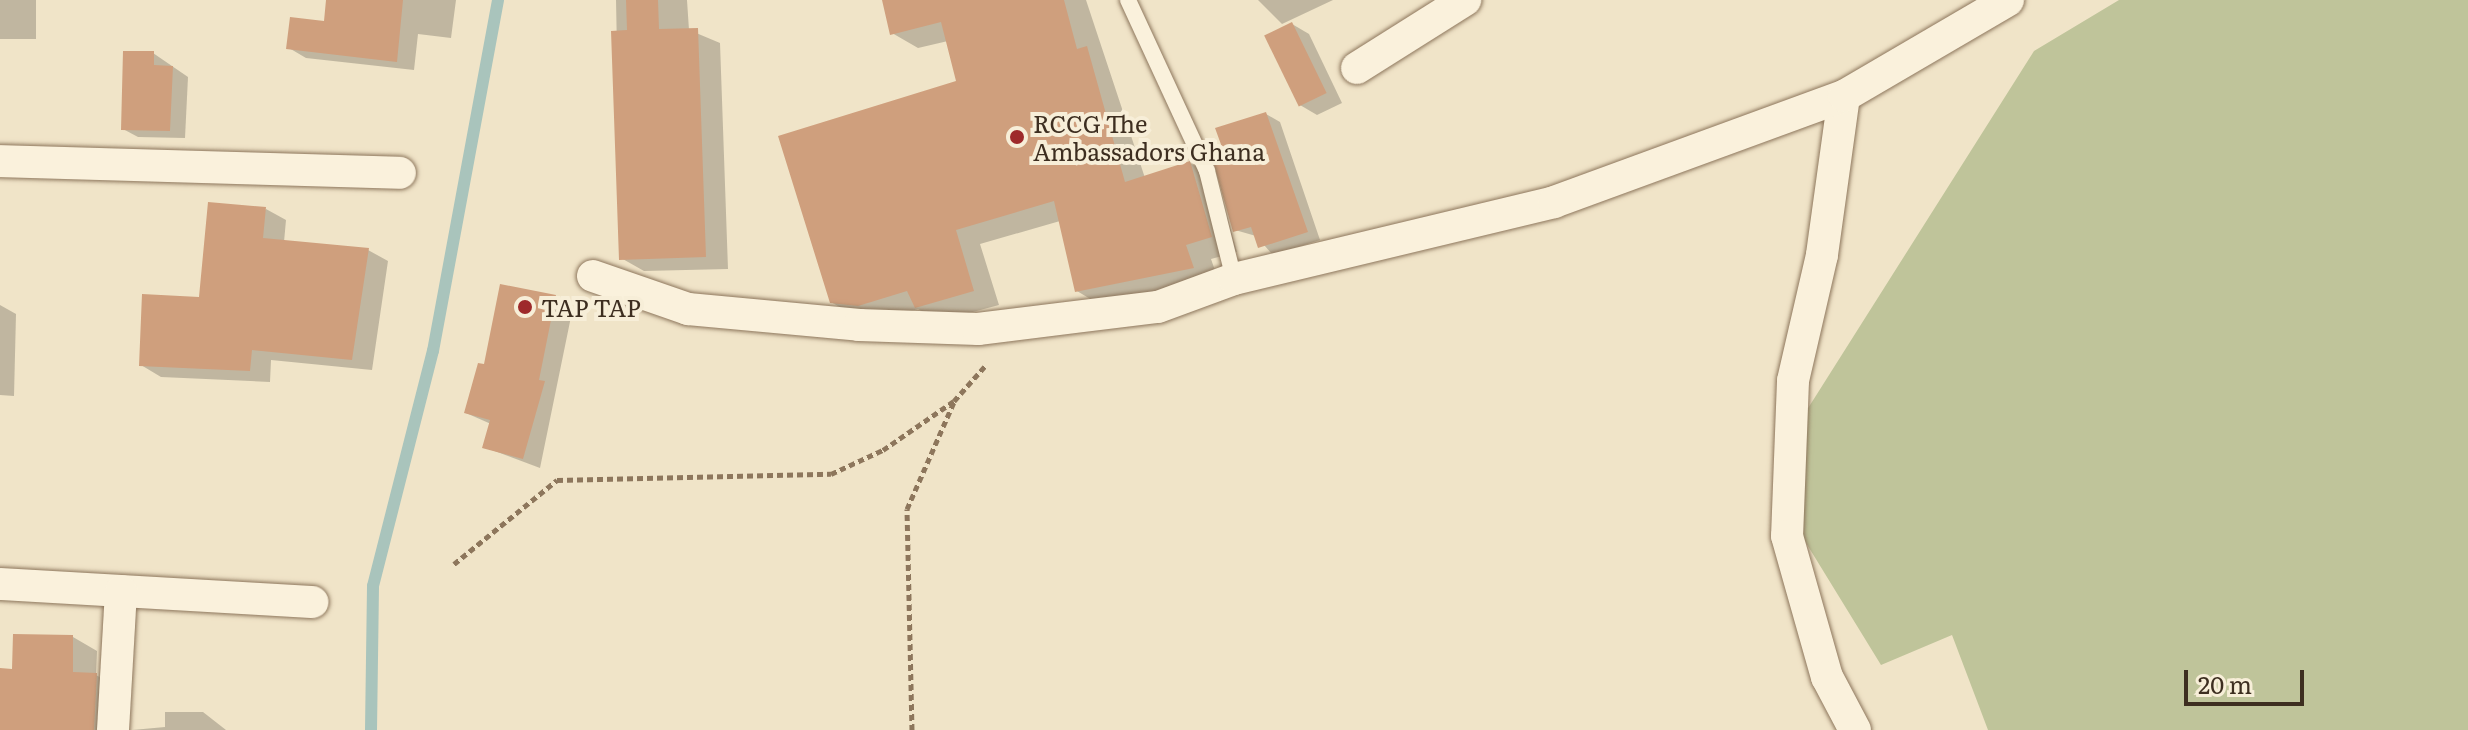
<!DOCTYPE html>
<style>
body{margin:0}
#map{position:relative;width:2468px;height:730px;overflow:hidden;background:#f0e4c8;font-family:Literata,serif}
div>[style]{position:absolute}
.cemetery>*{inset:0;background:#bfc49a}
.shadow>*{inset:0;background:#0003;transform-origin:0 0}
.stream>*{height:12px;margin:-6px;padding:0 6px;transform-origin:6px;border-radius:6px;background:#a9c4bc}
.building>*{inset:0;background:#cf9f7d;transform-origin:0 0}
.path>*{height:5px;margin-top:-2.5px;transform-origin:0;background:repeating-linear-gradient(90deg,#8d765c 0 6px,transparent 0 10px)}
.roads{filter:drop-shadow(0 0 2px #8d765c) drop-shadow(0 0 2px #8d765c)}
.lane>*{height:16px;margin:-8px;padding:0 8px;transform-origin:8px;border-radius:8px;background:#faf1dc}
.street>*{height:32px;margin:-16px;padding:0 16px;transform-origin:16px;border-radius:16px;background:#faf1dc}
.dots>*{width:22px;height:22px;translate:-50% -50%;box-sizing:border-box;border:4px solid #f7eed8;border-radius:50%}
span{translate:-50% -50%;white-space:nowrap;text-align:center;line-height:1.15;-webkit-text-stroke:8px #f7eed8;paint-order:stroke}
.poi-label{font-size:24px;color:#3d2e20}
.left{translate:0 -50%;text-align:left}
.scale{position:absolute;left:2184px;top:670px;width:120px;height:36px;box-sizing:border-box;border:4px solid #3d2e20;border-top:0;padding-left:10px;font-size:24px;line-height:28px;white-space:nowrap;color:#3d2e20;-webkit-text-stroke:6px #f7eed8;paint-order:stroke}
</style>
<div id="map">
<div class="cemetery">
<div style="clip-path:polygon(2119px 0,2468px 0,2468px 730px,1988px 730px,1952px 635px,1881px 665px,1803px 538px,1805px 413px,2034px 51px)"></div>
</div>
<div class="shadow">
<div style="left:0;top:0;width:36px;height:39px"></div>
<div style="clip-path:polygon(328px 0,456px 0,451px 38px,418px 34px,414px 70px,306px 58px,289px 48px,326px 24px)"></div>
<div style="clip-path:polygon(616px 0,687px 0,689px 30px,720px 43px,728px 269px,644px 271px,621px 258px)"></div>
<div style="clip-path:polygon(884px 0,1086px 0,1145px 178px,1190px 163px,1216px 178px,1237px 252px,1211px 259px,1219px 282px,1102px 306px,1077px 291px,1060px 221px,980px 244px,999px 305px,939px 321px,918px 309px,885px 319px,857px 317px,831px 302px,958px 82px,948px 41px,918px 48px,892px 33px)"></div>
<div style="clip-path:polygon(1258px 0,1333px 0,1282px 24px)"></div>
<div style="clip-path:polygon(1292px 24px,1309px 34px,1342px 103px,1317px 115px,1300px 105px)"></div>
<div style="clip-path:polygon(153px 53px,188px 77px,185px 138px,138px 137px,123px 129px)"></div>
<div style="clip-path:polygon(1266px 114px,1280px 122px,1320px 240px,1273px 255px,1256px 236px,1235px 230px,1226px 151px)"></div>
<div style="clip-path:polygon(266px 209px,286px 220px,284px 242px,368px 250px,388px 261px,372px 370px,271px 360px,270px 382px,161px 377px,141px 365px,201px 299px)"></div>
<div style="clip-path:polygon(502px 286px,573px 307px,540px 468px,484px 447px,491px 424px,466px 413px,485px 367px)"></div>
<div style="clip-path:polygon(0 305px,16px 314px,14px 396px,0 395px)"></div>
<div style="clip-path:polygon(73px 637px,97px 651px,96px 675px,121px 689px,118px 730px,0 730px,0 671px,14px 671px)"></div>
<div style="clip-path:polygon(165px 712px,203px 712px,226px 730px,132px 730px,165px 727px)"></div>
</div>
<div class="stream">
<div style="left:371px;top:730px;width:144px;rotate:-89.2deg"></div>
<div style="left:373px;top:586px;width:243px;rotate:-75.7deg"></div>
<div style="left:433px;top:351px;width:357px;rotate:-79.5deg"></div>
</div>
<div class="building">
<div style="clip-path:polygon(326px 0,403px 0,397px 62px,286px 49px,290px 17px,324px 21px)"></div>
<div style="clip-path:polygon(626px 0,658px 0,659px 29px,698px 28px,706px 257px,619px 260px,611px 31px,627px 30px)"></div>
<div style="clip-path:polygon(882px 0,1064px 0,1077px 49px,1087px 46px,1125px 182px,1190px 161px,1212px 237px,1186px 245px,1194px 268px,1075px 292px,1054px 201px,956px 230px,974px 291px,915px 308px,907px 291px,858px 306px,830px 303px,778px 136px,956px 81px,941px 22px,890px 35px)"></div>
<div style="left:1292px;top:22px;width:79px;height:31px;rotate:64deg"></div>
<div style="clip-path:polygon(123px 51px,154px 51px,154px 65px,173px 66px,170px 131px,121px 130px)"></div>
<div style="clip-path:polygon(1266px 112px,1308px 232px,1258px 248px,1251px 227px,1233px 232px,1211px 154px,1223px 150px,1215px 128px)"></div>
<div style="clip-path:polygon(208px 202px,266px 207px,263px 238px,369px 248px,352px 360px,252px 350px,250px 371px,139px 366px,142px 294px,199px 297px)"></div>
<div style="clip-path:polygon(500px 284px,556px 295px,539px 380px,545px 381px,523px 459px,482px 448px,490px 420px,464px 413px,478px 363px,484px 364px)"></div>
<div style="clip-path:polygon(13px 634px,73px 635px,73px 672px,97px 673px,94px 730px,0 730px,0 668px,12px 669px)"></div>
</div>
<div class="path">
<div style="left:454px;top:564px;width:133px;rotate:-39.2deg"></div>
<div style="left:557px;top:480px;width:274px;rotate:-1.3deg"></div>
<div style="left:831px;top:474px;width:57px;rotate:-24.8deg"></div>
<div style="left:883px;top:450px;width:86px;rotate:-34.6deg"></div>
<div style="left:954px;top:401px;width:47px;rotate:-48.5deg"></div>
<div style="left:912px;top:730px;width:221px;rotate:-91.3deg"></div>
<div style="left:907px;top:509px;width:117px;rotate:-66.3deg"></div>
</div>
<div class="roads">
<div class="lane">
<div style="left:1128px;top:0;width:188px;rotate:65.2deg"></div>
<div style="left:1207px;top:171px;width:111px;rotate:76deg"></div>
</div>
<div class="street">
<div style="left:1357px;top:68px;width:128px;rotate:-32.2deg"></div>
<div style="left:1844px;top:96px;width:161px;rotate:97.9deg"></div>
<div style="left:1822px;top:255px;width:129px;rotate:103deg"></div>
<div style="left:1793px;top:381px;width:155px;rotate:92.2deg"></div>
<div style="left:1787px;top:536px;width:147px;rotate:74.2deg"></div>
<div style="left:1827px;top:677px;width:60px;rotate:62.2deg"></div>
<div style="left:0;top:161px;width:400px;rotate:1.7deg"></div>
<div style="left:593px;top:276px;width:101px;rotate:19.2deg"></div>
<div style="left:688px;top:309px;width:172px;rotate:5.3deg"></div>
<div style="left:859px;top:325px;width:119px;rotate:1.9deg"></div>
<div style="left:978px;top:329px;width:181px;rotate:-7deg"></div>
<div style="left:1158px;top:307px;width:81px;rotate:-20.2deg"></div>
<div style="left:1234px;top:279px;width:329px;rotate:-13.5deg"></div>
<div style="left:1554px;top:202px;width:309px;rotate:-20.1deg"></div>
<div style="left:1844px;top:96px;width:190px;rotate:-30.3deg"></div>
<div style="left:0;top:584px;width:313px;rotate:3.3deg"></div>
<div style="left:113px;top:730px;width:139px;rotate:-86.7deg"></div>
</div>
</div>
<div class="dots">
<div style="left:1017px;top:137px;background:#9e2a2b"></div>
<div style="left:525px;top:307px;background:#9e2a2b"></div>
</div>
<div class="poi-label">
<span class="left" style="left:1033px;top:137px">RCCG The<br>Ambassadors Ghana</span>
<span class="left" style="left:541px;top:307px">TAP TAP</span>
</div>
<div class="scale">20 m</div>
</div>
